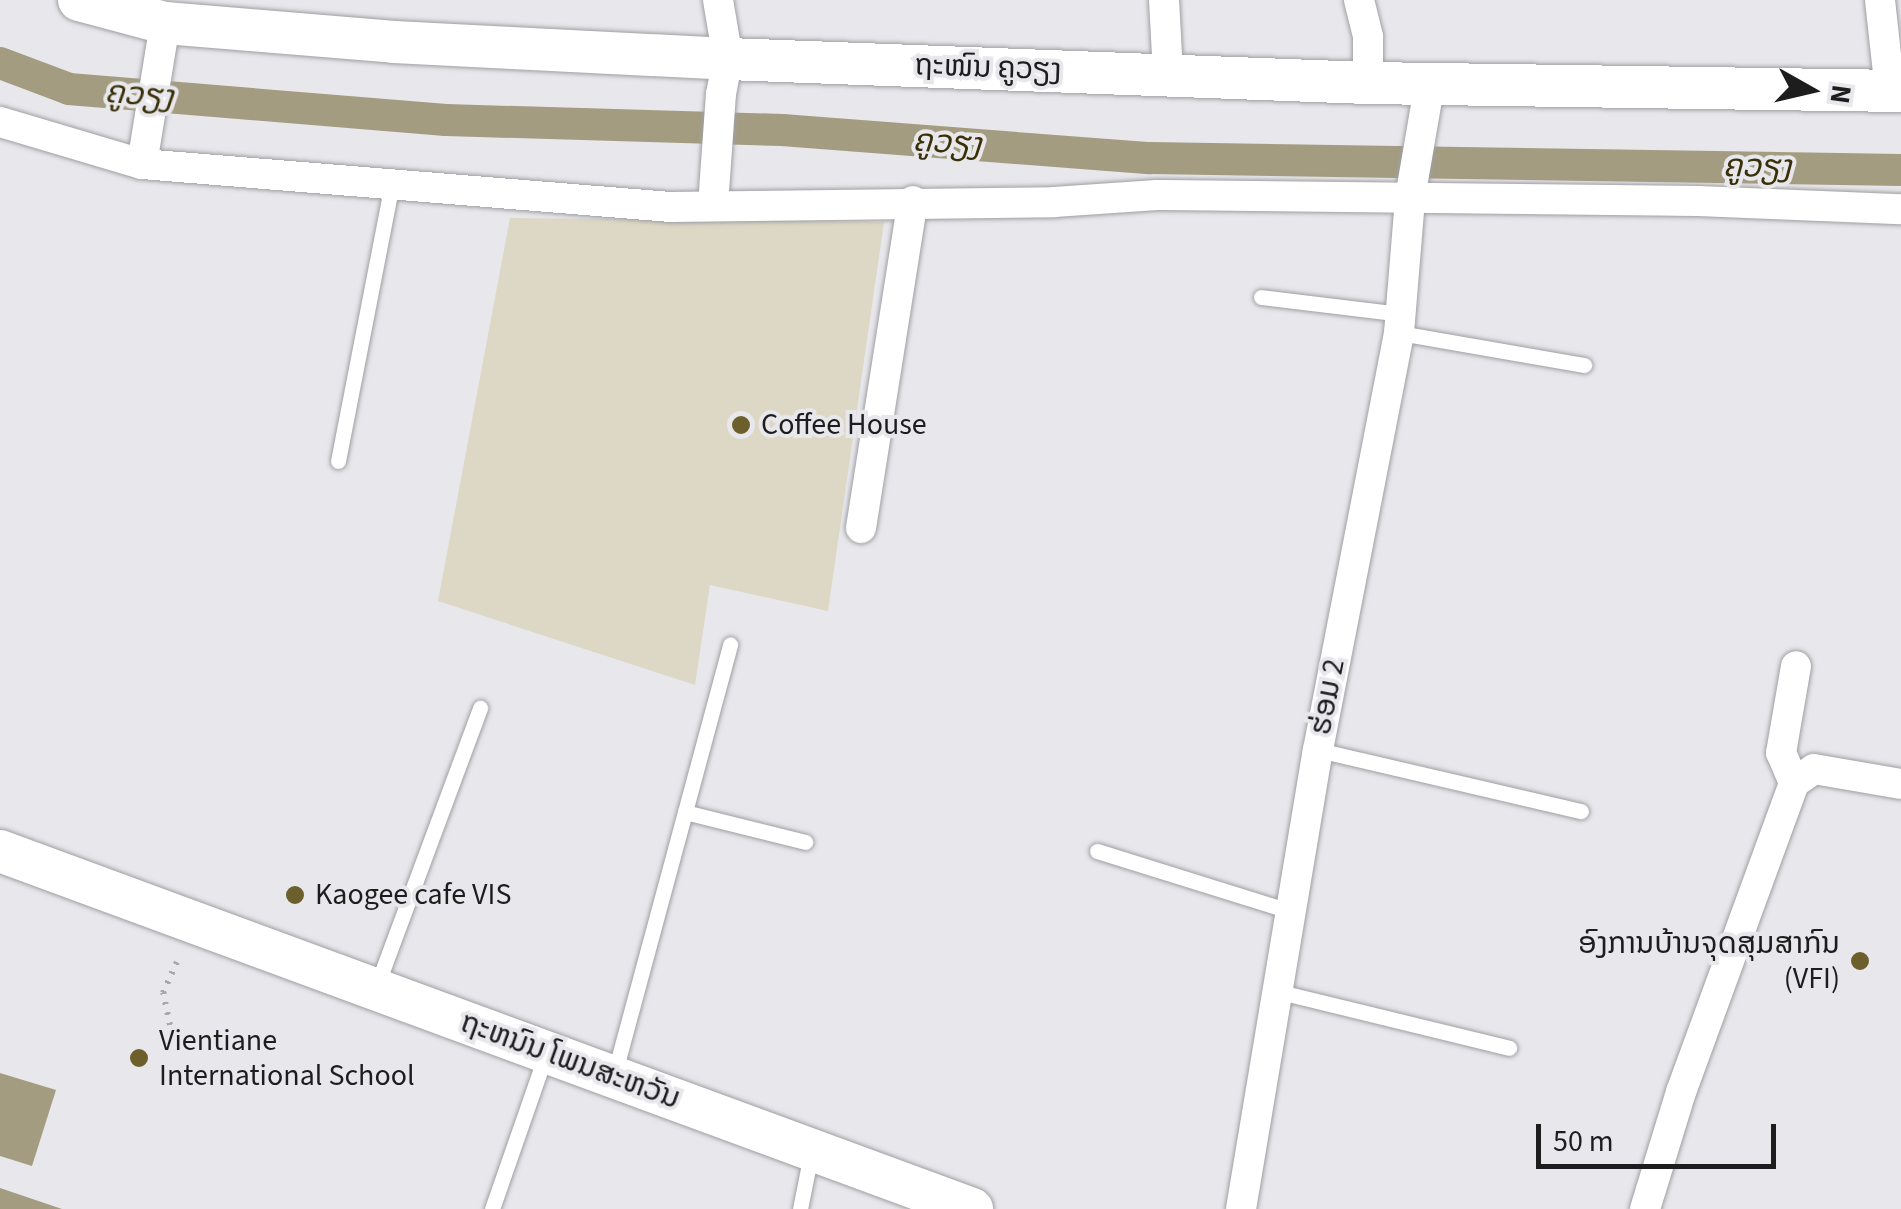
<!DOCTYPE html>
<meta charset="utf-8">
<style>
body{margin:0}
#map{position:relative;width:1901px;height:1209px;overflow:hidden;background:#e8e7eb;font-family:"Source Sans 3","Noto Sans Lao",sans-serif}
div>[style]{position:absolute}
.green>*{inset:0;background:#ddd8c5}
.water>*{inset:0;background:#a39c80}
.canal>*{height:32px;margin:-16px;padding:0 16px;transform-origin:16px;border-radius:16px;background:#a39c80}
.path>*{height:6px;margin-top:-3px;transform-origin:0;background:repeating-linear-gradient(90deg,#a8a7aa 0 2.5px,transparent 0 10.5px)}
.roads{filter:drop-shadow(0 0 2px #9f9fa3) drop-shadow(0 0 2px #9f9fa3)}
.lane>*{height:15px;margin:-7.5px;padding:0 7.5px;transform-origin:7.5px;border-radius:7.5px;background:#fff}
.street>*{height:30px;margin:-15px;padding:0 15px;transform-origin:15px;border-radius:15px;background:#fff}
.secondary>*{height:42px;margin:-21px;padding:0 21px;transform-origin:21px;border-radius:21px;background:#fff}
.dots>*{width:28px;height:28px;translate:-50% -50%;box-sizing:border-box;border:5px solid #e8e7eb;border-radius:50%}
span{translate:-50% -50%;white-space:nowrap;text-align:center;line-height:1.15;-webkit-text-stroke:8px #e8e7eb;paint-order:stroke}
.street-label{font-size:30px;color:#1d1d1e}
.poi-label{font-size:30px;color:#1d1d1e}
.left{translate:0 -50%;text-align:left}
.right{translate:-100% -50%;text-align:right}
.water-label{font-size:32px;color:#393009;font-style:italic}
.north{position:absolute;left:1761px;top:40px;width:100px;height:100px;-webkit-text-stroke:8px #e8e7eb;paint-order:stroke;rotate:98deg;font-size:28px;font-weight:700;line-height:40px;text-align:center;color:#1d1d1e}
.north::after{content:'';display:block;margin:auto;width:35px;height:45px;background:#1d1d1e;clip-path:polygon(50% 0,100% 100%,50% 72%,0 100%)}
.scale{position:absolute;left:1536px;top:1124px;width:240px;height:45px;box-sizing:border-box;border:5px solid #1d1d1e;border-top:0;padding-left:12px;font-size:30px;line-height:35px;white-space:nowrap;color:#1d1d1e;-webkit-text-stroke:8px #e8e7eb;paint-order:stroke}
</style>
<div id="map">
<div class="green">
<div style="clip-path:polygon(510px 218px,884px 222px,828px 611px,710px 585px,695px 685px,438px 601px)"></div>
</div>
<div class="water">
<div style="clip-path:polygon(0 1073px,56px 1090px,32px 1166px,0 1156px)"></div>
<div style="clip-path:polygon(0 1188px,62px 1209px,0 1209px)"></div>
</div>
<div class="canal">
<div style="left:0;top:63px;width:74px;rotate:20.6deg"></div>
<div style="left:69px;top:89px;width:378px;rotate:4.7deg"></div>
<div style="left:446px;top:120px;width:336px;rotate:1.7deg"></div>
<div style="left:782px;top:130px;width:369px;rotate:4.4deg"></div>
<div style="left:1150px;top:158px;width:751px;rotate:0.92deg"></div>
</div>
<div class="path">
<div style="left:170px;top:1025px;width:33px;rotate:-102deg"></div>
<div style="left:163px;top:993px;width:34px;rotate:-66deg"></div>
</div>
<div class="roads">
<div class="lane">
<div style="left:1261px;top:297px;width:141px;rotate:6.9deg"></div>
<div style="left:1399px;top:333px;width:188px;rotate:9.8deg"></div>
<div style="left:338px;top:461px;width:282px;rotate:-79deg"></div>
<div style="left:1318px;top:750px;width:270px;rotate:13.1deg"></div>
<div style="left:685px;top:812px;width:124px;rotate:14deg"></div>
<div style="left:1097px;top:851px;width:202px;rotate:17.3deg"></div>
<div style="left:377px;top:985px;width:296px;rotate:-69.6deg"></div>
<div style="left:1276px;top:991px;width:240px;rotate:13.7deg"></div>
<div style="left:614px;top:1075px;width:446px;rotate:-74.9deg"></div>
<div style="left:492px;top:1209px;width:161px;rotate:-70.8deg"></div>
<div style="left:800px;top:1209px;width:56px;rotate:-78.7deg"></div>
</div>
<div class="street">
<div style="left:1164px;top:0;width:75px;rotate:86.9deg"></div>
<div style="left:1359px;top:0;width:38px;rotate:76deg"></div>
<div style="left:1368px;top:37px;width:46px;rotate:90deg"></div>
<div style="left:1880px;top:0;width:91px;rotate:83.7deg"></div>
<div style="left:0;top:122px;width:148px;rotate:16.5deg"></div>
<div style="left:142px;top:164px;width:531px;rotate:4.65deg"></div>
<div style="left:671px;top:207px;width:383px;rotate:-0.7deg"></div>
<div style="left:1054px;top:202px;width:103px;rotate:-3.9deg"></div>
<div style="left:1157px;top:195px;width:541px;rotate:0.64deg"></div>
<div style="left:1698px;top:201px;width:203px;rotate:2.3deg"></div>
<div style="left:142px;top:164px;width:143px;rotate:-80.7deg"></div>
<div style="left:713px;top:205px;width:111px;rotate:-85.9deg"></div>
<div style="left:721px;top:94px;width:36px;rotate:-79deg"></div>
<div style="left:728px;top:59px;width:60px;rotate:-99.6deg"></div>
<div style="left:861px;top:528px;width:331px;rotate:-81deg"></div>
<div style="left:1794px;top:783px;width:33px;rotate:-113deg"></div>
<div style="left:1781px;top:753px;width:88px;rotate:-80.2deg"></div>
<div style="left:1241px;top:1209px;width:465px;rotate:-80.5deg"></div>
<div style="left:1318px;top:750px;width:425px;rotate:-79deg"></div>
<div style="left:1399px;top:333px;width:135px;rotate:-85.3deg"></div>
<div style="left:1410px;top:198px;width:118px;rotate:-80.2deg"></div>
<div style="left:1645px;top:1209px;width:122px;rotate:-72.9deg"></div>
<div style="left:1681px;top:1092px;width:329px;rotate:-69.9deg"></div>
<div style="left:1794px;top:783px;width:24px;rotate:-35deg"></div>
<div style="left:1814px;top:769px;width:88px;rotate:9.8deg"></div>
</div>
<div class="secondary">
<div style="left:79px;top:0;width:89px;rotate:15deg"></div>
<div style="left:165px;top:23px;width:230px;rotate:4.7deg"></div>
<div style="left:394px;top:42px;width:334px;rotate:2.9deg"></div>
<div style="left:728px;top:59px;width:640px;rotate:2.15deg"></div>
<div style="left:1368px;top:83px;width:533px;rotate:0.86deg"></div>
<div style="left:0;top:851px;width:1036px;rotate:20.22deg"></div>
</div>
</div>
<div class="dots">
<div style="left:741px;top:425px;background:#6c5f2c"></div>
<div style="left:295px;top:895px;background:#6c5f2c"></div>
<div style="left:1860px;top:961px;background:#6c5f2c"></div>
<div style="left:139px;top:1058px;background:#6c5f2c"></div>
</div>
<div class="street-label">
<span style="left:988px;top:68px;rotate:2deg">ຖະໜົນ ຄູວຽງ</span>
<span style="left:1328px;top:697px;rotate:-79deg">ຮ່ອມ 2</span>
<span style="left:570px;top:1061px;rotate:20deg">ຖະຫນົນ ໂພນສະຫວັນ</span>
</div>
<div class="poi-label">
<span class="left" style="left:761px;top:425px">Coffee House</span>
<span class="left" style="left:315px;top:895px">Kaogee cafe VIS</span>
<span class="right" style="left:1840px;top:961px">ອົງການບ້ານຈຸດສຸມສາກົນ<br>(VFI)</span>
<span class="left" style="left:159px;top:1058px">Vientiane<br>International School</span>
</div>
<div class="water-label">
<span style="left:139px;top:95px;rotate:5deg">ຄູວຽງ</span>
<span style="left:947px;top:143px;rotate:4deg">ຄູວຽງ</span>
<span style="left:1757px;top:167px;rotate:1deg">ຄູວຽງ</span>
</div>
<div class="north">N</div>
<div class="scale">50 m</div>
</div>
